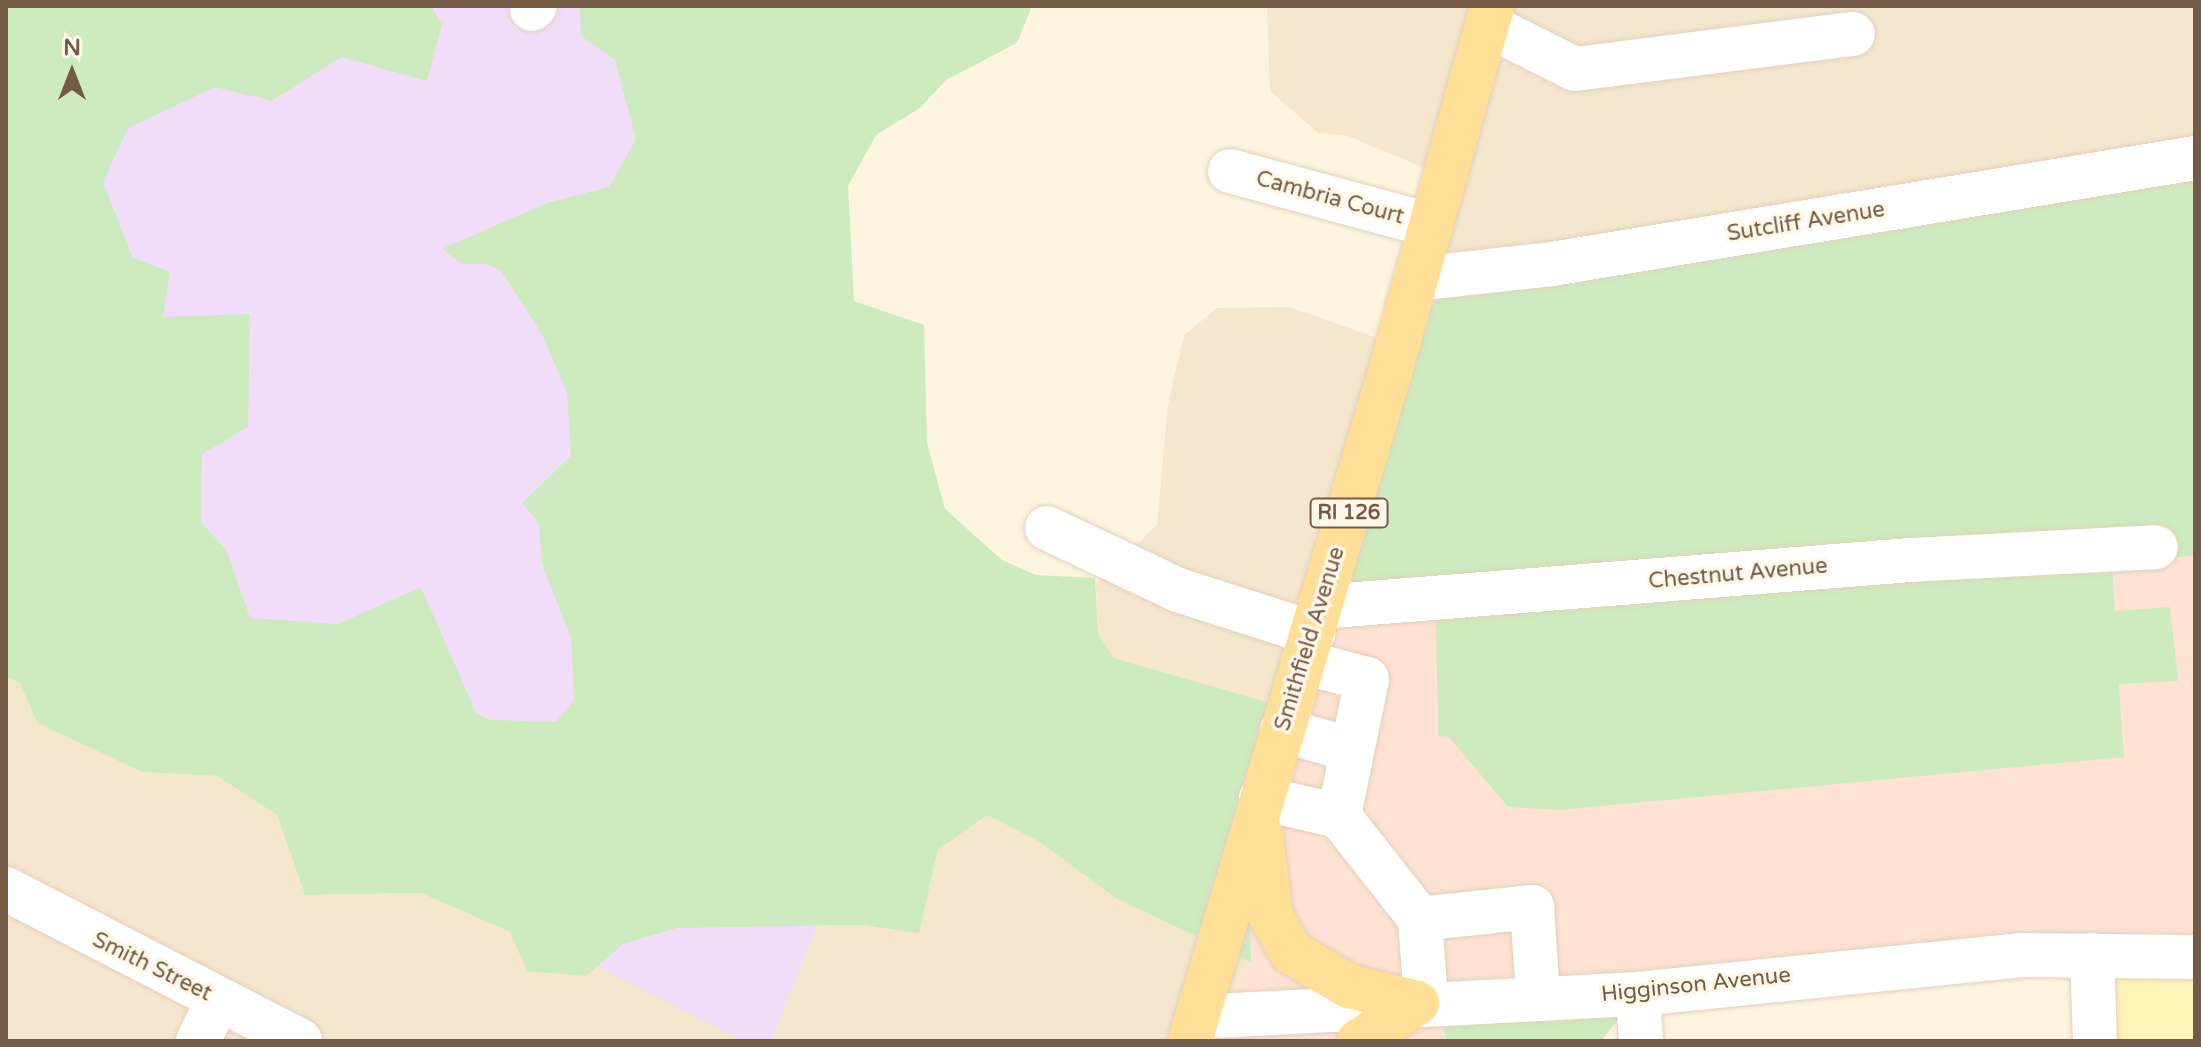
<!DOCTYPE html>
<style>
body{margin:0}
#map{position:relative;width:2201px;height:1047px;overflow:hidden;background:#fdf4e0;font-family:"Varela Round",sans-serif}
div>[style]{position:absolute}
.residential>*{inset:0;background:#f5e6ce}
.commercial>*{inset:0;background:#ffe2d2}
.education>*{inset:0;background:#f1ddf9}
.green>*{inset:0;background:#cdebbe}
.sand>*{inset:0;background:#fff4b8;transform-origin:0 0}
.roads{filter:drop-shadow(0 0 2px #e2d0bb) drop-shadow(0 0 2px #e2d0bb)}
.minor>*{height:44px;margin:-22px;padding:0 22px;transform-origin:22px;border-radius:22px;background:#fff}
.major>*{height:44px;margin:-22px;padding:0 22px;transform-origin:22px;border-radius:22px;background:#ffde95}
span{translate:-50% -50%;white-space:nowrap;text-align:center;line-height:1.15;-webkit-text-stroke:7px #fff7e7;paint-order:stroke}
.shield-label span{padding:2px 6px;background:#fff7e7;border:2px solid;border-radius:6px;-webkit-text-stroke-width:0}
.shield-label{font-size:20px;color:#755a46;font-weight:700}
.street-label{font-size:22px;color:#755a46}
.frame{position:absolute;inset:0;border:8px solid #755a46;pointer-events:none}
.north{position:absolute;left:32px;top:32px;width:80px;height:80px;-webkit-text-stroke:6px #fff7e7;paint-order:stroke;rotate:0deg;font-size:22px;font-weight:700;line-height:32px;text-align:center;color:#755a46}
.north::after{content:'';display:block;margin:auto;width:28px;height:36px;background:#755a46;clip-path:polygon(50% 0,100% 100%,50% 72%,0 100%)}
</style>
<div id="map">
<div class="residential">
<div style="clip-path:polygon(1267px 6px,2195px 6px,2195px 555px,2112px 566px,2114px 599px,1284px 707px,1114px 658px,1098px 634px,1096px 584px,1157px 525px,1168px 405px,1184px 335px,1217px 308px,1290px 307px,1394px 344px,1446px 177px,1348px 136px,1318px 133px,1270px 91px)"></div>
<div style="clip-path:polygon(6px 677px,20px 683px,37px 723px,142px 772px,217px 776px,277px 815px,305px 895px,421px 893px,510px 932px,623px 944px,677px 928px,862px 925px,919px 932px,938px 850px,987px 815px,1038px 841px,1117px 899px,1251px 962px,1189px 1041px,6px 1041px)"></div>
</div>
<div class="commercial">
<div style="clip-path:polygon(2195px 555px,2195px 962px,1437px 1012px,1447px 1041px,1189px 1041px,1251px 962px,1250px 910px,1317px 626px,1436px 620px,1438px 735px,2120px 725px,2112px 565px)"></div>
</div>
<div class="education">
<div style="clip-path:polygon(6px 6px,662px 6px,962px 559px,771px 1041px,743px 1041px,6px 663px)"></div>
</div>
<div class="green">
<div style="clip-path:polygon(6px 6px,431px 6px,442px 24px,427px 81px,341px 57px,272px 101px,215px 87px,128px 128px,103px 182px,133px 258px,170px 272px,163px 317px,250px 314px,248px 427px,202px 454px,201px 522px,227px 551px,250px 618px,338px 624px,421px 587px,476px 713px,490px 720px,556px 722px,574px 700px,571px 638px,542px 564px,539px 523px,522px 503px,571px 456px,567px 393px,542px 334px,501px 271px,487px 264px,462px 264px,442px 249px,547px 203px,609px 187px,636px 139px,615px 60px,581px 36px,580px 6px,1032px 6px,1017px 43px,946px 80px,920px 108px,876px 135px,848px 186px,854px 301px,924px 325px,927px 443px,945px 509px,1002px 560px,1036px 575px,1095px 578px,1098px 634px,1114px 658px,1284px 707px,1250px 909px,1251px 962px,1117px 899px,1038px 841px,987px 815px,938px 850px,919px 933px,862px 925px,677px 928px,623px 944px,586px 976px,527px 971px,510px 932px,421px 893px,305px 895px,277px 815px,217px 776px,142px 772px,37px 723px,20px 683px,6px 677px)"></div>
<div style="clip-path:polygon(2195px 158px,2195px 555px,2112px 566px,2115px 611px,2170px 607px,2178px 681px,2119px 684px,2124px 757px,1558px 810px,1508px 807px,1449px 737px,1438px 736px,1436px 620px,1316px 623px,1416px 279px)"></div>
<div style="clip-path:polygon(1638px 994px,1601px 1041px,1447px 1041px,1437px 1012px)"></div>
</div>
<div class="sand">
<div style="left:2092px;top:956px;width:103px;height:85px;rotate:1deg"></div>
</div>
<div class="roads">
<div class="minor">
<div style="left:532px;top:9px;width:4px;rotate:-45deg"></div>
<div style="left:1487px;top:25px;width:98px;rotate:26.6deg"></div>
<div style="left:1575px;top:69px;width:280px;rotate:-7.2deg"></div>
<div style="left:1230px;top:171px;width:207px;rotate:15.1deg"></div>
<div style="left:1416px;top:279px;width:137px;rotate:-6.3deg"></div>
<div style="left:1552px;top:264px;width:652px;rotate:-9.36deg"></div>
<div style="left:1047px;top:528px;width:145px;rotate:25.3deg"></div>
<div style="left:1178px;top:590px;width:142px;rotate:17.7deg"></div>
<div style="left:1320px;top:607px;width:593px;rotate:-4.55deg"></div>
<div style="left:1911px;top:560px;width:245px;rotate:-3deg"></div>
<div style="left:1303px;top:662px;width:66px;rotate:14.9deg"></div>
<div style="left:1367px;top:679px;width:140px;rotate:101.6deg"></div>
<div style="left:1339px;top:816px;width:131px;rotate:51.8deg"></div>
<div style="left:1420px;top:919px;width:113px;rotate:-6.1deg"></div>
<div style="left:1532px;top:907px;width:91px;rotate:86.2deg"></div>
<div style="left:1282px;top:730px;width:73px;rotate:15.9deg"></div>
<div style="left:1261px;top:798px;width:80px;rotate:13deg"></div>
<div style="left:6px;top:889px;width:331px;rotate:27.3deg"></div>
<div style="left:1420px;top:919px;width:82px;rotate:85.8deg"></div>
<div style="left:2092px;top:955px;width:86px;rotate:88deg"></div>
<div style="left:1638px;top:994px;width:47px;rotate:86.3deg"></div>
<div style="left:1197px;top:1017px;width:442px;rotate:-3deg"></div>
<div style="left:1638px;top:994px;width:386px;rotate:-5.8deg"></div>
<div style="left:2022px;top:955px;width:173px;rotate:0.7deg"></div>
<div style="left:198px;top:1041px;width:46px;rotate:-64deg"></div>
</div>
<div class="major">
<div style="left:1261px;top:834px;width:83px;rotate:83deg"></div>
<div style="left:1271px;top:916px;width:41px;rotate:60.9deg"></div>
<div style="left:1291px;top:952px;width:67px;rotate:30.4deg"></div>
<div style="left:1349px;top:986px;width:70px;rotate:14deg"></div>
<div style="left:1190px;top:1041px;width:706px;rotate:-73.36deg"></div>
<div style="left:1392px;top:365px;width:373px;rotate:-74.4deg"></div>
<div style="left:1359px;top:1041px;width:69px;rotate:-33.2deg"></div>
</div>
</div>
<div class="shield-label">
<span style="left:1349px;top:513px">RI 126</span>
</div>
<div class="street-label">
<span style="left:1330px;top:198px;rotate:15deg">Cambria Court</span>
<span style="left:1806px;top:222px;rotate:-9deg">Sutcliff Avenue</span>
<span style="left:1738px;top:574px;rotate:-5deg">Chestnut Avenue</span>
<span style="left:1310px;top:639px;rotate:-73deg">Smithfield Avenue</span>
<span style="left:152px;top:967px;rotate:26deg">Smith Street</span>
<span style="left:1696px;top:985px;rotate:-6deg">Higginson Avenue</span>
</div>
<div class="frame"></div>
<div class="north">N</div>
</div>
